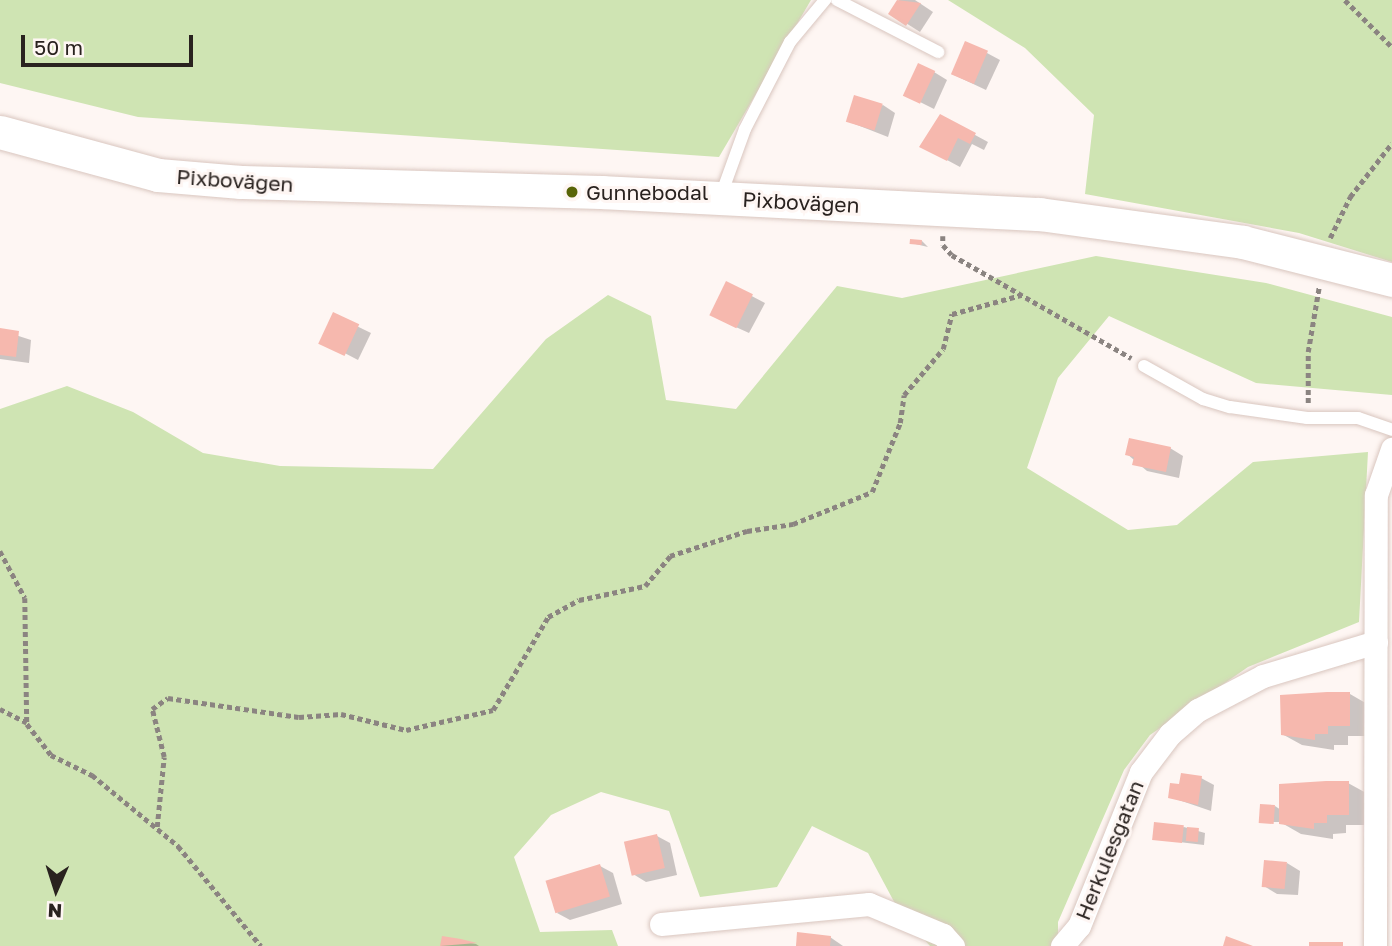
<!DOCTYPE html>
<meta charset="utf-8">
<style>
body{margin:0}
#map{position:relative;width:1392px;height:946px;overflow:hidden;background:#fef6f3;font-family:"Golos Text",sans-serif}
div>[style]{position:absolute}
.green>*{inset:0;background:#cfe4b3}
.shadow>*{inset:0;background:#0003}
.building>*{inset:0;background:#f6b8ae;transform-origin:0 0}
.path>*{height:4.5px;margin-top:-2.25px;transform-origin:0;background:repeating-linear-gradient(90deg,#8b8481 0 5px,transparent 0 8.5px)}
.roads{filter:drop-shadow(0 0 2px #d9c6bf) drop-shadow(0 0 2px #d9c6bf)}
.lane>*{height:12px;margin:-6px;padding:0 6px;transform-origin:6px;border-radius:6px;background:#fff}
.street>*{height:23px;margin:-11.5px;padding:0 11.5px;transform-origin:11.5px;border-radius:11.5px;background:#fff}
.secondary>*{height:33px;margin:-16.5px;padding:0 16.5px;transform-origin:16.5px;border-radius:16.5px;background:#fff}
.dots>*{width:19px;height:19px;translate:-50% -50%;box-sizing:border-box;border:4px solid #fef6f3;border-radius:50%}
span{translate:-50% -50%;white-space:nowrap;text-align:center;line-height:1.15;-webkit-text-stroke:6px #fef6f3;paint-order:stroke}
.street-label{font-size:21px;color:#29221f}
.poi-label{font-size:21px;color:#29221f}
.left{translate:0 -50%;text-align:left}
.north{position:absolute;left:21px;top:855px;width:70px;height:70px;-webkit-text-stroke:5px #fef6f3;paint-order:stroke;rotate:183deg;font-size:19px;font-weight:700;line-height:28px;text-align:center;color:#29221f}
.north::after{content:'';display:block;margin:auto;width:24px;height:32px;background:#29221f;clip-path:polygon(50% 0,100% 100%,50% 72%,0 100%)}
.scale{position:absolute;left:21px;top:35px;width:172px;height:32px;box-sizing:border-box;border:4px solid #29221f;border-top:0;padding-left:9px;font-size:21px;line-height:24px;white-space:nowrap;color:#29221f;-webkit-text-stroke:5px #fef6f3;paint-order:stroke}
</style>
<div id="map">
<div class="green">
<div style="clip-path:polygon(0 0,811px 0,719px 157px,138px 117px,0 83px)"></div>
<div style="clip-path:polygon(948px 0,1392px 0,1392px 262px,1299px 233px,1085px 194px,1094px 115px,1025px 48px)"></div>
<div style="clip-path:polygon(1096px 256px,1266px 283px,1392px 317px,1392px 395px,1256px 383px,1109px 316px,1058px 378px,1027px 468px,1128px 530px,1177px 525px,1253px 462px,1368px 452px,1359px 622px,1248px 667px,1150px 735px,1124px 770px,1058px 922px,1058px 946px,930px 946px,899px 911px,868px 853px,812px 826px,777px 887px,700px 897px,669px 811px,601px 792px,551px 815px,514px 857px,540px 932px,612px 930px,618px 946px,0 946px,0 409px,67px 386px,133px 412px,203px 453px,280px 466px,433px 469px,546px 339px,608px 295px,651px 316px,666px 400px,736px 409px,837px 286px,902px 298px)"></div>
</div>
<div class="shadow">
<div style="clip-path:polygon(899px 0,915px 0,933px 12px,920px 32px,890px 13px)"></div>
<div style="clip-path:polygon(987px 53px,1000px 60px,986px 90px,952px 74px)"></div>
<div style="clip-path:polygon(934px 72px,947px 80px,934px 109px,906px 95px)"></div>
<div style="clip-path:polygon(883px 105px,895px 113px,888px 137px,847px 121px)"></div>
<div style="clip-path:polygon(940px 116px,988px 142px,984px 150px,972px 144px,960px 167px,934px 153px)"></div>
<div style="clip-path:polygon(922px 241px,928px 247px,911px 243px)"></div>
<div style="clip-path:polygon(727px 283px,765px 303px,749px 333px,727px 323px)"></div>
<div style="clip-path:polygon(334px 315px,371px 333px,358px 360px,333px 347px)"></div>
<div style="clip-path:polygon(0 330px,31px 340px,29px 363px,0 359px)"></div>
<div style="clip-path:polygon(1170px 448px,1183px 456px,1179px 478px,1147px 471px,1127px 454px)"></div>
<div style="clip-path:polygon(1350px 694px,1369px 705px,1369px 736px,1348px 736px,1348px 745px,1334px 745px,1334px 750px,1302px 745px,1282px 734px)"></div>
<div style="clip-path:polygon(1201px 778px,1214px 785px,1211px 811px,1170px 797px,1180px 786px)"></div>
<div style="clip-path:polygon(1348px 783px,1368px 794px,1368px 825px,1346px 825px,1346px 833px,1333px 834px,1333px 839px,1301px 834px,1280px 822px,1261px 822px,1275px 806px,1281px 810px)"></div>
<div style="clip-path:polygon(1184px 827px,1205px 833px,1204px 845px,1154px 839px)"></div>
<div style="clip-path:polygon(657px 836px,670px 843px,677px 875px,646px 882px,633px 874px)"></div>
<div style="clip-path:polygon(1287px 863px,1300px 871px,1298px 895px,1277px 894px,1264px 886px)"></div>
<div style="clip-path:polygon(600px 866px,613px 873px,622px 904px,570px 920px,557px 913px)"></div>
<div style="clip-path:polygon(830px 937px,843px 946px,797px 946px)"></div>
<div style="clip-path:polygon(444px 938px,476px 944px,479px 946px,441px 946px)"></div>
</div>
<div class="building">
<div style="clip-path:polygon(897px 0,921px 3px,906px 26px,888px 14px)"></div>
<div style="left:965px;top:41px;width:25px;height:36px;rotate:23deg"></div>
<div style="left:918px;top:63px;width:19px;height:36px;rotate:25deg"></div>
<div style="left:854px;top:95px;width:30px;height:28px;rotate:17deg"></div>
<div style="clip-path:polygon(940px 114px,976px 133px,970px 144px,958px 138px,947px 161px,919px 147px)"></div>
<div style="left:910px;top:239px;width:12px;height:5px;rotate:5deg"></div>
<div style="left:726px;top:281px;width:30px;height:38px;rotate:26deg"></div>
<div style="left:333px;top:312px;width:29px;height:35px;rotate:25deg"></div>
<div style="clip-path:polygon(0 328px,19px 331px,16px 357px,0 355px)"></div>
<div style="clip-path:polygon(1129px 438px,1171px 447px,1166px 472px,1132px 465px,1134px 457px,1125px 455px)"></div>
<div style="clip-path:polygon(1327px 692px,1350px 692px,1350px 726px,1328px 726px,1328px 734px,1315px 734px,1315px 740px,1281px 735px,1280px 695px)"></div>
<div style="clip-path:polygon(1181px 773px,1202px 776px,1198px 805px,1168px 798px,1170px 783px,1179px 784px)"></div>
<div style="clip-path:polygon(1326px 781px,1349px 781px,1349px 815px,1327px 815px,1327px 823px,1314px 823px,1314px 829px,1279px 824px,1279px 784px)"></div>
<div style="left:1260px;top:804px;width:15px;height:19px;rotate:4deg"></div>
<div style="left:1154px;top:822px;width:30px;height:18px;rotate:6deg"></div>
<div style="left:1187px;top:827px;width:12px;height:14px;rotate:5deg"></div>
<div style="left:657px;top:834px;width:35px;height:34px;rotate:77deg"></div>
<div style="left:1264px;top:860px;width:23px;height:27px;rotate:5deg"></div>
<div style="left:600px;top:864px;width:34px;height:57px;rotate:73deg"></div>
<div style="clip-path:polygon(797px 932px,831px 936px,830px 946px,796px 946px)"></div>
<div style="clip-path:polygon(442px 936px,461px 939px,477px 943px,440px 946px)"></div>
<div style="clip-path:polygon(1226px 936px,1253px 946px,1223px 946px)"></div>
<div style="left:1309px;top:942px;width:34px;height:4px"></div>
</div>
<div class="path">
<div style="left:1345px;top:0;width:66px;rotate:45deg"></div>
<div style="left:943px;top:236px;width:9px;rotate:90deg"></div>
<div style="left:943px;top:245px;width:13px;rotate:48deg"></div>
<div style="left:952px;top:255px;width:207px;rotate:29.9deg"></div>
<div style="left:1330px;top:238px;width:46px;rotate:-64deg"></div>
<div style="left:1350px;top:197px;width:68px;rotate:-52.1deg"></div>
<div style="left:1308px;top:403px;width:51px;rotate:-90deg"></div>
<div style="left:1308px;top:352px;width:66px;rotate:-80.4deg"></div>
<div style="left:0;top:551px;width:53px;rotate:62deg"></div>
<div style="left:25px;top:598px;width:126px;rotate:89.1deg"></div>
<div style="left:27px;top:724px;width:39px;rotate:52deg"></div>
<div style="left:51px;top:755px;width:46px;rotate:26deg"></div>
<div style="left:92px;top:775px;width:112px;rotate:39.5deg"></div>
<div style="left:178px;top:846px;width:130px;rotate:50.3deg"></div>
<div style="left:0;top:709px;width:30px;rotate:27deg"></div>
<div style="left:157px;top:827px;width:70px;rotate:-84.3deg"></div>
<div style="left:164px;top:757px;width:49px;rotate:-104deg"></div>
<div style="left:152px;top:709px;width:19px;rotate:-35deg"></div>
<div style="left:168px;top:698px;width:132px;rotate:8.3deg"></div>
<div style="left:299px;top:717px;width:42px;rotate:-4.1deg"></div>
<div style="left:341px;top:714px;width:67px;rotate:13.8deg"></div>
<div style="left:406px;top:730px;width:89px;rotate:-12.9deg"></div>
<div style="left:493px;top:710px;width:108px;rotate:-59.4deg"></div>
<div style="left:548px;top:617px;width:35px;rotate:-29deg"></div>
<div style="left:579px;top:600px;width:67px;rotate:-12deg"></div>
<div style="left:645px;top:586px;width:39px;rotate:-50deg"></div>
<div style="left:670px;top:556px;width:81px;rotate:-18deg"></div>
<div style="left:747px;top:531px;width:47px;rotate:-8.7deg"></div>
<div style="left:793px;top:524px;width:85px;rotate:-22.1deg"></div>
<div style="left:872px;top:492px;width:74px;rotate:-67.9deg"></div>
<div style="left:900px;top:423px;width:28px;rotate:-82deg"></div>
<div style="left:904px;top:395px;width:60px;rotate:-49.7deg"></div>
<div style="left:943px;top:349px;width:36px;rotate:-76deg"></div>
<div style="left:952px;top:314px;width:72px;rotate:-15.4deg"></div>
</div>
<div class="roads">
<div class="lane">
<div style="left:837px;top:0;width:114px;rotate:27.2deg"></div>
<div style="left:720px;top:198px;width:73px;rotate:-70.1deg"></div>
<div style="left:745px;top:129px;width:98px;rotate:-62.7deg"></div>
<div style="left:790px;top:42px;width:55px;rotate:-50.2deg"></div>
<div style="left:1144px;top:366px;width:68px;rotate:29.2deg"></div>
<div style="left:1203px;top:399px;width:28px;rotate:17deg"></div>
<div style="left:1230px;top:407px;width:78px;rotate:8.1deg"></div>
<div style="left:1307px;top:418px;width:51px"></div>
<div style="left:1358px;top:418px;width:36px;rotate:19deg"></div>
</div>
<div class="street">
<div style="left:661px;top:924px;width:209px;rotate:-5.5deg"></div>
<div style="left:869px;top:904px;width:80px;rotate:22.7deg"></div>
<div style="left:943px;top:935px;width:15px;rotate:48deg"></div>
<div style="left:1062px;top:946px;width:26px;rotate:-50deg"></div>
<div style="left:1079px;top:926px;width:166px;rotate:-68.1deg"></div>
<div style="left:1141px;top:772px;width:48px;rotate:-52.7deg"></div>
<div style="left:1170px;top:734px;width:37px;rotate:-41deg"></div>
<div style="left:1198px;top:710px;width:73px;rotate:-27.6deg"></div>
<div style="left:1263px;top:676px;width:118px;rotate:-16.7deg"></div>
<div style="left:1375px;top:946px;width:451px;rotate:-89.9deg"></div>
<div style="left:1376px;top:495px;width:49px;rotate:-70.8deg"></div>
</div>
<div class="secondary">
<div style="left:0;top:132px;width:164px;rotate:15.2deg"></div>
<div style="left:158px;top:175px;width:83px;rotate:4.8deg"></div>
<div style="left:241px;top:182px;width:361px;rotate:1.6deg"></div>
<div style="left:602px;top:192px;width:438px;rotate:2.9deg"></div>
<div style="left:1039px;top:214px;width:206px;rotate:7.8deg"></div>
<div style="left:1243px;top:242px;width:154px;rotate:14.3deg"></div>
</div>
</div>
<div class="dots">
<div style="left:572px;top:192px;background:#586407"></div>
</div>
<div class="street-label">
<span style="left:235px;top:180px;rotate:4deg">Pixbovägen</span>
<span style="left:801px;top:202px;rotate:3deg">Pixbovägen</span>
<span style="left:1109px;top:850px;rotate:-68deg">Herkulesgatan</span>
</div>
<div class="poi-label">
<span class="left" style="left:586px;top:192px">Gunnebodal</span>
</div>
<div class="north">N</div>
<div class="scale">50 m</div>
</div>
